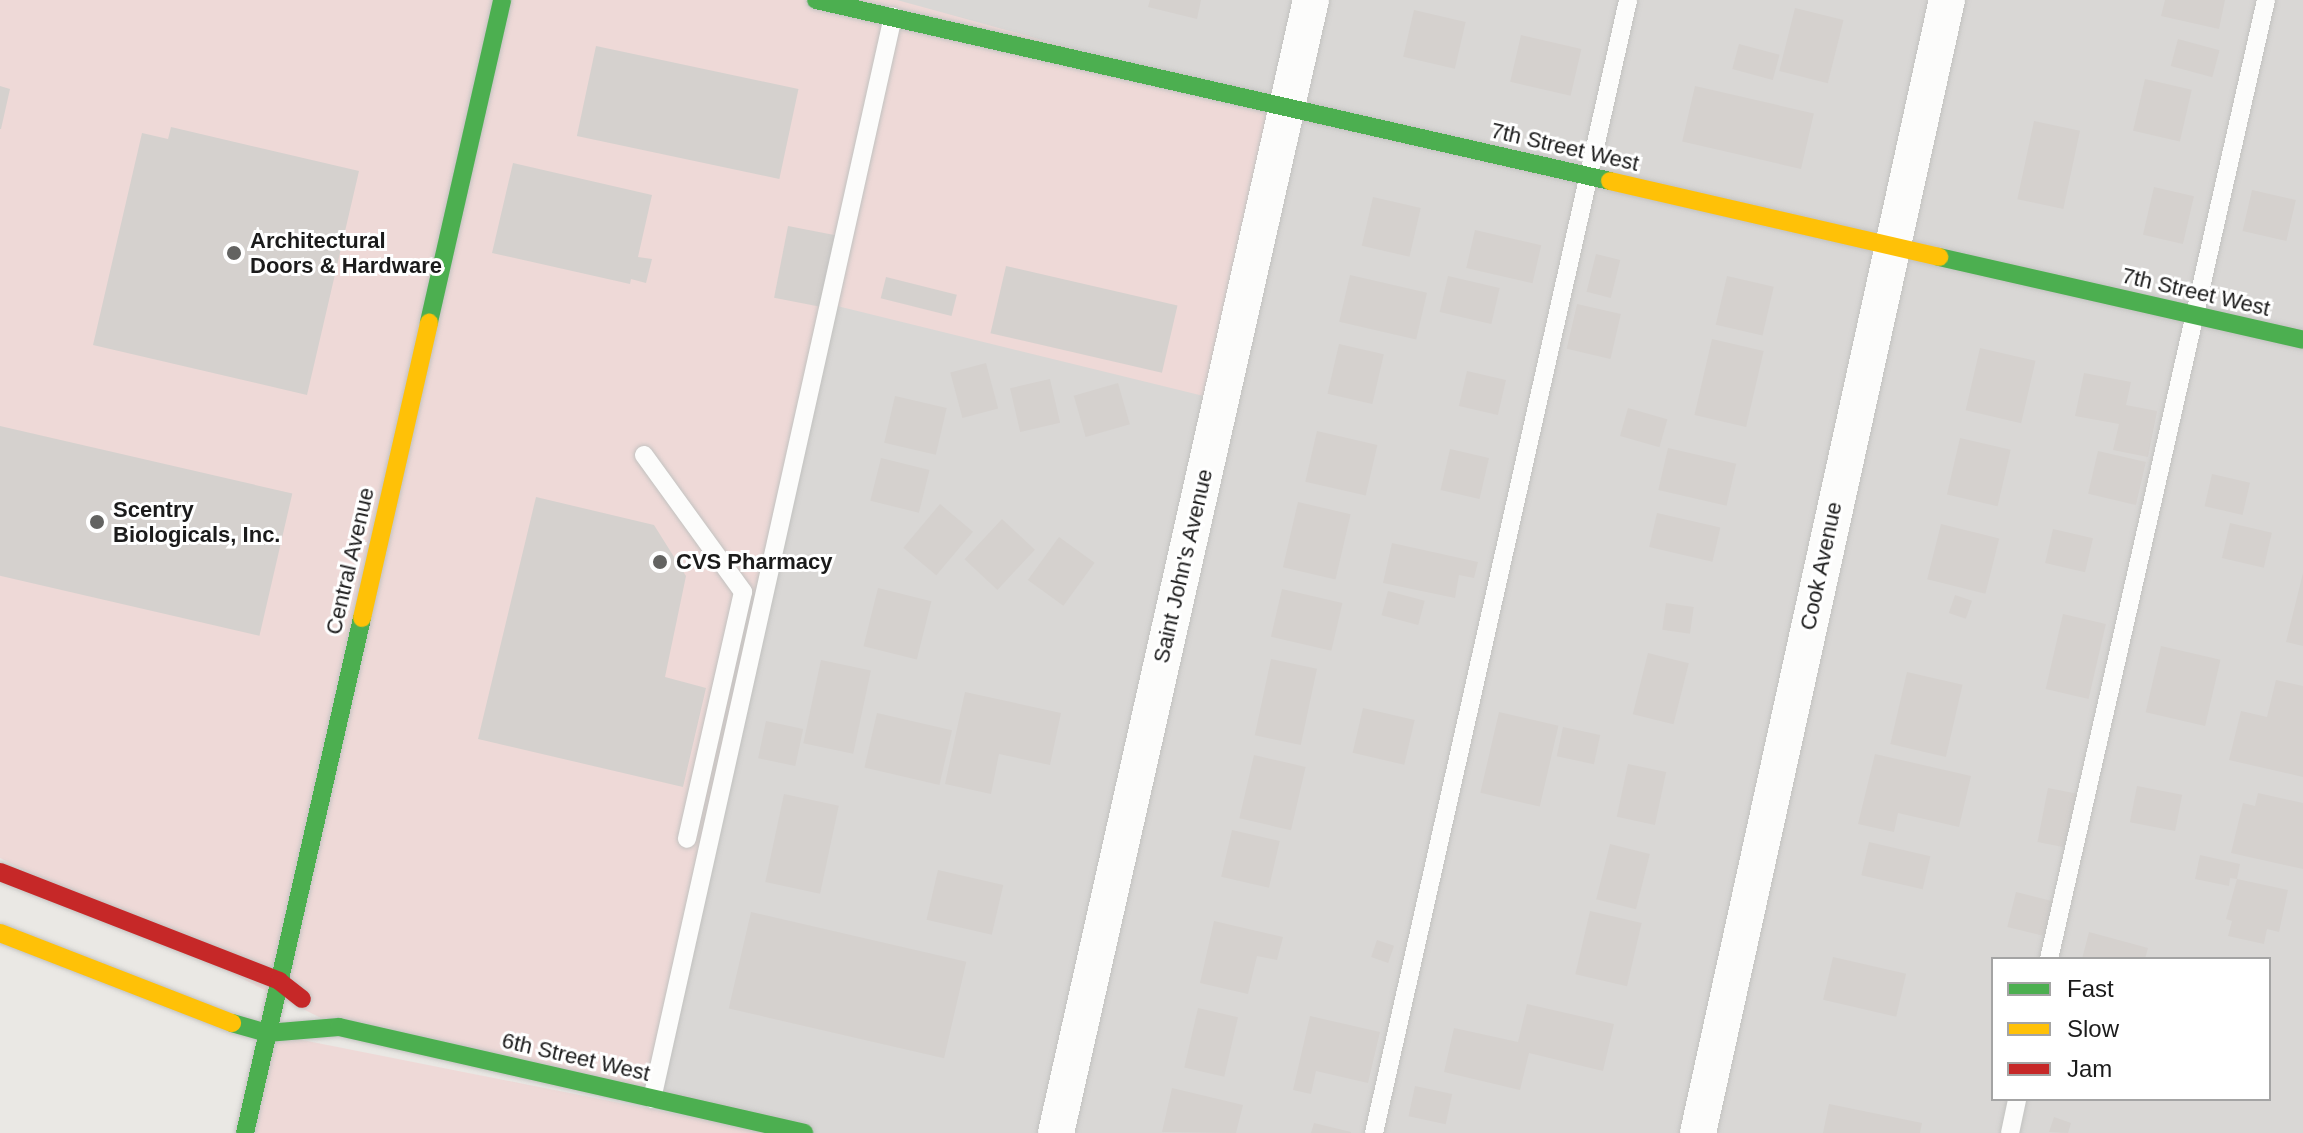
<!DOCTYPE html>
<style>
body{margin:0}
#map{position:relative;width:2303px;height:1133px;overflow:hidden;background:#eae8e4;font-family:Helvetica,sans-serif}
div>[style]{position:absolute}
.residential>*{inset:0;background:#d9d7d5}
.commercial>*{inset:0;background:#eed9d7}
.building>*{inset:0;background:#d5d1ce;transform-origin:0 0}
.roads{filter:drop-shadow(0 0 2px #c2c2c0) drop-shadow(0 0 2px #c2c2c0)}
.lane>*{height:18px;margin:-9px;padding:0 9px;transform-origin:9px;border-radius:9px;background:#fcfcfb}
.street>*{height:36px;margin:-18px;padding:0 18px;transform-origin:18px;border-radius:18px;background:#fcfcfb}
.fast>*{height:18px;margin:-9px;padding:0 9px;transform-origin:9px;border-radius:9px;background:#4caf50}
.slow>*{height:18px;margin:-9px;padding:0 9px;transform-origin:9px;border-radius:9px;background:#ffc107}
.jam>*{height:18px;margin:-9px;padding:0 9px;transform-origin:9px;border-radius:9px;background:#c62828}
.dots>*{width:22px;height:22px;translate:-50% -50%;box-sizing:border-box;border:4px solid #fff;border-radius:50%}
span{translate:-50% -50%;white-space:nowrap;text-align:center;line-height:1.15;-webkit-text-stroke:6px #fff;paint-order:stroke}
.street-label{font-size:22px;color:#1b1b1b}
.poi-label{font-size:22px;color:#1b1b1b;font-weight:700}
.left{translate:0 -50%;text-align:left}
.legend{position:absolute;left:1991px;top:957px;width:280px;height:144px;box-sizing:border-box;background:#fff;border:2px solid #a4a4a4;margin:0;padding:10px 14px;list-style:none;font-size:24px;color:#1b1b1b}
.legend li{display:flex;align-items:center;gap:16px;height:40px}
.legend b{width:40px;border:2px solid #a4a4a4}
</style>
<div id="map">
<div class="residential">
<div style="clip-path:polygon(evenodd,897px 0,2303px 0,2303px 1133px,804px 1133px,653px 1099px,897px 0,1993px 959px,2269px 959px,2269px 1099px,1993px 1099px,1993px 959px)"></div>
</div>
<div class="commercial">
<div style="clip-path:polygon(0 0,897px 0,1287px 107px,1220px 400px,829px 304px,652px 1099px,339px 1027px,0 858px)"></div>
<div style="clip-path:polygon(267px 1033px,771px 1133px,239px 1133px)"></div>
</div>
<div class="building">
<div style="clip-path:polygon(1150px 0,1201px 0,1197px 19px,1148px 7px)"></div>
<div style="clip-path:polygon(2165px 0,2225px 0,2219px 29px,2161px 16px)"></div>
<div style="left:1795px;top:8px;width:50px;height:65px;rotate:14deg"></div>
<div style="left:1414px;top:10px;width:53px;height:48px;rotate:13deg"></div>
<div style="left:1521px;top:35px;width:62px;height:48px;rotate:13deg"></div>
<div style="left:2178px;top:39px;width:43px;height:28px;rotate:15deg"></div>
<div style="left:1739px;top:44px;width:42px;height:26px;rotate:15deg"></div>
<div style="left:596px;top:46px;width:207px;height:92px;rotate:12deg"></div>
<div style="left:2145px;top:79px;width:48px;height:53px;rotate:13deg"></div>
<div style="clip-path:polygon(0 86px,10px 89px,1px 129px,0 129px)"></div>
<div style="left:1695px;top:86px;width:122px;height:57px;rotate:13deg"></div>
<div style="left:2034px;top:121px;width:47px;height:80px;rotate:12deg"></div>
<div style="clip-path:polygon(171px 127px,359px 171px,307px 395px,93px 345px,142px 133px,168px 139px)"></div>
<div style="clip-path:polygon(513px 163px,652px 195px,638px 257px,652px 259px,646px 283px,631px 279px,630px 284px,492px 253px)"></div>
<div style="left:2154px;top:187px;width:41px;height:49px;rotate:13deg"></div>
<div style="left:2252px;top:190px;width:45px;height:42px;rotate:13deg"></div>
<div style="left:1373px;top:197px;width:49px;height:50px;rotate:13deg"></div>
<div style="left:788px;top:226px;width:51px;height:73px;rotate:11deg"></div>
<div style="left:1475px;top:230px;width:68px;height:39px;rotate:13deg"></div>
<div style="left:1596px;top:254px;width:25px;height:39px;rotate:14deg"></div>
<div style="left:1006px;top:266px;width:176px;height:69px;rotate:13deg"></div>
<div style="left:1350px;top:275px;width:79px;height:48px;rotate:13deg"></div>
<div style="left:1448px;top:276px;width:53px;height:37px;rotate:13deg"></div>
<div style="left:1727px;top:276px;width:48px;height:50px;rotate:13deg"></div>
<div style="left:886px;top:277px;width:73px;height:22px;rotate:14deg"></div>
<div style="left:1577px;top:304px;width:45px;height:46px;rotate:13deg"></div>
<div style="left:1712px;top:339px;width:53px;height:78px;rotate:13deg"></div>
<div style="left:1339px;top:344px;width:46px;height:51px;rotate:13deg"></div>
<div style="left:1980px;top:348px;width:57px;height:64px;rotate:13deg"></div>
<div style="left:986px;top:363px;width:47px;height:37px;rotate:75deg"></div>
<div style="left:1467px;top:371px;width:40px;height:36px;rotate:13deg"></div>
<div style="clip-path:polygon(2084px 373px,2131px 382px,2126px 405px,2157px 411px,2148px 457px,2113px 450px,2119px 424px,2075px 416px)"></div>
<div style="left:1050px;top:379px;width:45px;height:41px;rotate:77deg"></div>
<div style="left:1118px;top:383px;width:43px;height:46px;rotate:74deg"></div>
<div style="left:895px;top:396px;width:53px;height:48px;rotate:13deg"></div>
<div style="left:1628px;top:408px;width:41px;height:29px;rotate:16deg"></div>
<div style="left:0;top:426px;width:300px;height:146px;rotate:13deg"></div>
<div style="left:1317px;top:431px;width:62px;height:52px;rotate:13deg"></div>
<div style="left:1960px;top:438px;width:52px;height:58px;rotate:13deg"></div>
<div style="left:1668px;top:448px;width:70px;height:43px;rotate:13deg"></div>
<div style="left:1450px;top:449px;width:40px;height:42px;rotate:13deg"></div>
<div style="left:2098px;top:451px;width:49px;height:44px;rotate:13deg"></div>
<div style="left:881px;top:458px;width:50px;height:44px;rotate:14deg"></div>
<div style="left:2212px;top:474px;width:39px;height:33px;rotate:13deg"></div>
<div style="clip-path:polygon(536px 497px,654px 525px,686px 576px,665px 677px,706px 688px,683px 787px,478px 739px)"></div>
<div style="left:1298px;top:502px;width:54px;height:67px;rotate:13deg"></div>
<div style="left:940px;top:504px;width:43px;height:57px;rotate:40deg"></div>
<div style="left:1657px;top:513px;width:65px;height:35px;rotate:13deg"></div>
<div style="left:1002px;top:519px;width:45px;height:55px;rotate:43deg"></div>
<div style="left:2230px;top:523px;width:43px;height:36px;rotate:13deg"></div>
<div style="left:1941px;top:524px;width:60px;height:57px;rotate:14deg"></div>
<div style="left:2053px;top:529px;width:41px;height:35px;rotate:13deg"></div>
<div style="left:1059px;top:537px;width:44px;height:53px;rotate:36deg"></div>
<div style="clip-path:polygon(1392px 543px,1478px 562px,1474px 578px,1459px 575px,1455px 598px,1383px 583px)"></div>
<div style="clip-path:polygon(2303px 573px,2303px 646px,2286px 642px)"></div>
<div style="left:878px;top:588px;width:55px;height:60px;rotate:14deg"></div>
<div style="left:1282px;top:589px;width:62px;height:49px;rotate:13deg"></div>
<div style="left:1388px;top:591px;width:38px;height:25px;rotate:15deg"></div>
<div style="left:1955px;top:595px;width:18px;height:19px;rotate:19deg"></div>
<div style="left:1666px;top:603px;width:28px;height:27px;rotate:8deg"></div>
<div style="left:2063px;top:614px;width:44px;height:77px;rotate:13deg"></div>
<div style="left:2161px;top:646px;width:61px;height:68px;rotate:13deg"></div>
<div style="left:1648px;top:653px;width:42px;height:63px;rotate:14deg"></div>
<div style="left:1271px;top:659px;width:47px;height:78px;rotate:12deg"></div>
<div style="left:821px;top:660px;width:51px;height:85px;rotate:12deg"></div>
<div style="left:1907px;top:672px;width:57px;height:74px;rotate:13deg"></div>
<div style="clip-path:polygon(2276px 680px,2303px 686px,2303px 777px,2229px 760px,2241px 711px,2267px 717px)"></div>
<div style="clip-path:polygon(965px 692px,1061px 713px,1050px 765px,999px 754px,991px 794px,945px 784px)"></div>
<div style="left:1363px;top:708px;width:53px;height:46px;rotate:13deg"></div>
<div style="left:1499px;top:712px;width:61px;height:83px;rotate:13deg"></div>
<div style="left:877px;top:713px;width:77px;height:56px;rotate:13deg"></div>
<div style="left:766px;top:721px;width:38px;height:38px;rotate:12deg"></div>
<div style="left:1563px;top:727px;width:38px;height:30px;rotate:12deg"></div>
<div style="clip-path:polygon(1875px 754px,1971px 776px,1959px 827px,1898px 813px,1894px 832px,1858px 824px)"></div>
<div style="left:1254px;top:755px;width:53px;height:65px;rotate:13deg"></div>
<div style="left:1628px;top:764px;width:39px;height:54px;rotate:12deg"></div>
<div style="left:2137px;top:786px;width:46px;height:37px;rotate:11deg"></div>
<div style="left:2048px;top:788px;width:31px;height:55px;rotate:11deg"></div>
<div style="clip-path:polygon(2258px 793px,2303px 803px,2303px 869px,2231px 853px,2243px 803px,2255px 806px)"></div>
<div style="left:784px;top:794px;width:56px;height:90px;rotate:12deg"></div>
<div style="left:1232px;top:830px;width:49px;height:48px;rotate:13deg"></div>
<div style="left:1869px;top:842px;width:63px;height:34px;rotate:13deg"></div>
<div style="left:1610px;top:844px;width:41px;height:57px;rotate:14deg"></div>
<div style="clip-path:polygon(2200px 855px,2240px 864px,2237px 879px,2288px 890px,2279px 932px,2267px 929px,2264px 944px,2228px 936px,2232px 921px,2226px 919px,2237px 879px,2230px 878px,2229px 886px,2195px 879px)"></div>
<div style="left:938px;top:870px;width:67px;height:51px;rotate:13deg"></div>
<div style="left:2016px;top:892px;width:42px;height:36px;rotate:14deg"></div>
<div style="left:1590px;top:911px;width:53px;height:65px;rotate:13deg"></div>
<div style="left:751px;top:912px;width:221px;height:99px;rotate:13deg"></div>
<div style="clip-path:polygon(1214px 921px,1283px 937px,1277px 960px,1257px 956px,1248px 994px,1200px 983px)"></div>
<div style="clip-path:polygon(2089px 932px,2148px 948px,2145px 959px,2082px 959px)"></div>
<div style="left:1377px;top:940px;width:18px;height:18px;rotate:19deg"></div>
<div style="left:1833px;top:957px;width:75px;height:44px;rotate:13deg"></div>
<div style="clip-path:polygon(1527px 1004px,1614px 1024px,1603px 1071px,1529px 1053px,1520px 1090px,1444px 1072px,1454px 1028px,1518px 1042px)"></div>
<div style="left:1198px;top:1008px;width:41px;height:61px;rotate:13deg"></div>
<div style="clip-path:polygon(1310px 1016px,1380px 1032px,1368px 1083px,1316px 1071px,1311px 1094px,1293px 1090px)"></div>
<div style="left:1415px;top:1086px;width:38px;height:31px;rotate:12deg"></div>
<div style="clip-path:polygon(1172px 1088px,1243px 1105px,1236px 1133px,1162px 1132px)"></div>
<div style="clip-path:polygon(1829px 1104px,1922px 1123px,1920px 1133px,1823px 1133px)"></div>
<div style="clip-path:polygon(2054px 1117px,2071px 1123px,2068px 1133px,2049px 1132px)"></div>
<div style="clip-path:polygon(1314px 1123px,1351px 1132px,1351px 1133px,1311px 1133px)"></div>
</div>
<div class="roads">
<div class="lane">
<div style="left:644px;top:455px;width:169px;rotate:54.1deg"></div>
<div style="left:743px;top:592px;width:253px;rotate:102.8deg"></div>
<div style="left:2049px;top:959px;width:983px;rotate:-77.25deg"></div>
<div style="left:652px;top:1099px;width:1109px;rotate:-77.45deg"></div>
<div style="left:1374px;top:1133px;width:1161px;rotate:-77.36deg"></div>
<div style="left:2010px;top:1133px;width:35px;rotate:-78deg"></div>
</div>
<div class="street">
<div style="left:1056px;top:1133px;width:1161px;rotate:-77.32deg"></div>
<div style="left:1698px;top:1133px;width:1160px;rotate:-77.61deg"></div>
</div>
<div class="fast">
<div style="left:816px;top:0;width:814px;rotate:12.84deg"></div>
<div style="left:1939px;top:257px;width:373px;rotate:12.8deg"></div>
<div style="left:429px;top:322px;width:330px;rotate:-77.2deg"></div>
<div style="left:232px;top:1023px;width:36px;rotate:16deg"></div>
<div style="left:267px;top:1033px;width:72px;rotate:-4.8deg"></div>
<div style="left:339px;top:1027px;width:477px;rotate:12.8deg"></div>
<div style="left:245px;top:1133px;width:528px;rotate:-77.2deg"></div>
</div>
<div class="slow">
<div style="left:1610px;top:181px;width:338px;rotate:13deg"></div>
<div style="left:362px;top:618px;width:303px;rotate:-77.2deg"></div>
<div style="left:0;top:933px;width:249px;rotate:21.2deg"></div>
</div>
<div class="jam">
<div style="left:0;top:872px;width:300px;rotate:21.3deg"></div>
<div style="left:279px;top:981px;width:29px;rotate:38deg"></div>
</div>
</div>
<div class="dots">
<div style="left:234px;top:253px;background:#636361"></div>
<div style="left:97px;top:522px;background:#636361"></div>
<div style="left:660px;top:562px;background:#636361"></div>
</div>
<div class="street-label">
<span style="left:1565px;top:147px;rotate:13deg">7th Street West</span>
<span style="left:2196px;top:292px;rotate:13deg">7th Street West</span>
<span style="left:350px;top:561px;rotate:-77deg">Central Avenue</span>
<span style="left:1183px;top:566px;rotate:-77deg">Saint John's Avenue</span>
<span style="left:1821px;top:566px;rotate:-78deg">Cook Avenue</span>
<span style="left:576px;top:1057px;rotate:13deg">6th Street West</span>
</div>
<div class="poi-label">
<span class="left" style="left:250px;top:253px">Architectural<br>Doors &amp; Hardware</span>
<span class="left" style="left:113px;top:522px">Scentry<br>Biologicals, Inc.</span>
<span class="left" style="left:676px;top:562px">CVS Pharmacy</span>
</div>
<ul class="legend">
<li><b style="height:10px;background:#4caf50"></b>Fast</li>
<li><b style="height:10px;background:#ffc107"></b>Slow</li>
<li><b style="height:10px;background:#c62828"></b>Jam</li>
</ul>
</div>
